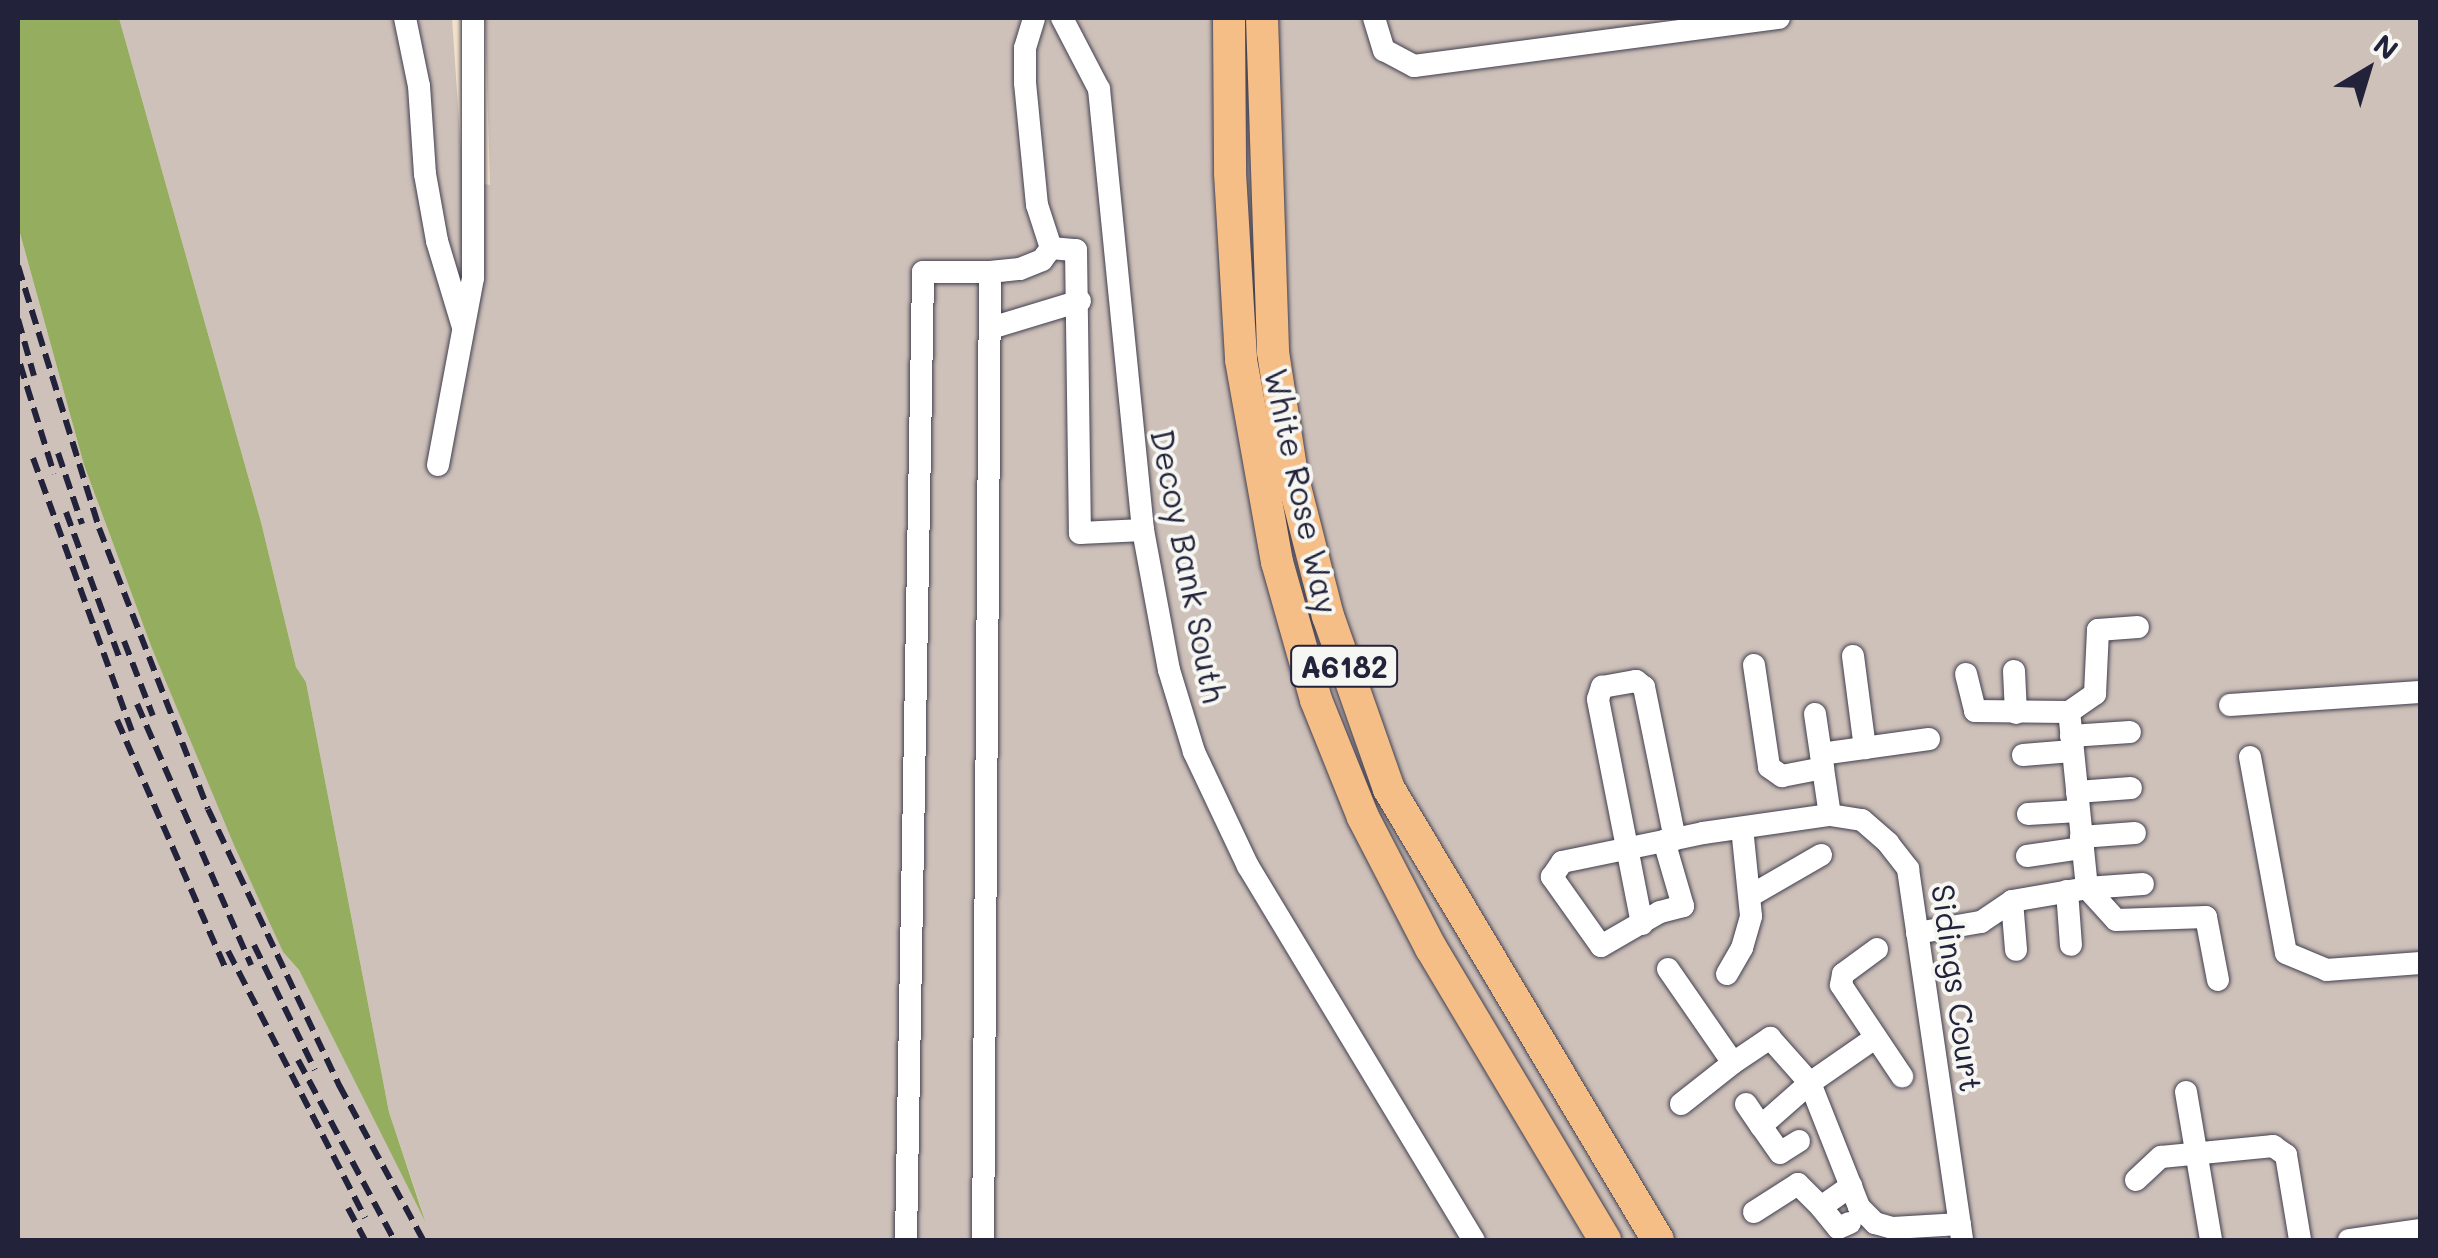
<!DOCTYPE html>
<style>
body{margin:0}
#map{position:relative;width:2438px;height:1258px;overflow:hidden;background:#f3e2ca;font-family:Mali,sans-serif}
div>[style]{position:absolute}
.industrial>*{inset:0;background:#cec1b9}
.forest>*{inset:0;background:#94ad5f}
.roads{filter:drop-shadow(0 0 2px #413f50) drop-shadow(0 0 2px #413f50)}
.minor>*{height:22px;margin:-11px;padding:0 11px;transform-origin:11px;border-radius:11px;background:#fff}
.highway>*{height:32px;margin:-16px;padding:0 16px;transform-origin:16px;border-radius:16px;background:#f6be87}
.rail>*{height:6px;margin-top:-3px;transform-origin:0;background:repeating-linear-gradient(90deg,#22223b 0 15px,transparent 0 23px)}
span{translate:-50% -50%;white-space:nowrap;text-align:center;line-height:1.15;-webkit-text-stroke:8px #f6f6f2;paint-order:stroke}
.shield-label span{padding:2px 8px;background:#f6f6f2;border:2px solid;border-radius:8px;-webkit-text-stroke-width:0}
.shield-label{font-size:30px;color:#22223b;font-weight:700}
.street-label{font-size:32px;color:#22223b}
.frame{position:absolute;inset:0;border:20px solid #22223b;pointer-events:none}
.north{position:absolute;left:2318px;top:20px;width:100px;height:100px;-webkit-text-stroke:8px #f6f6f2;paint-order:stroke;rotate:38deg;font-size:28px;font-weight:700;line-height:40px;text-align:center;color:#22223b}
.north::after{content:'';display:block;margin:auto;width:35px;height:45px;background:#22223b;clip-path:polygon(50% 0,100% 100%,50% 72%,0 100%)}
</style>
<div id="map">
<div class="industrial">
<div style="clip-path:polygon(119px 18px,452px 18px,463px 180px,490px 185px,485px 18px,2420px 18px,2420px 1240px,18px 1240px,18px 226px,84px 465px,151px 646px,283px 952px,299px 970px,422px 1211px,389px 1112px,306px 682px,296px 667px,261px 522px)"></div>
</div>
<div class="forest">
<div style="clip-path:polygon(18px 18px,119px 18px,261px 522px,296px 667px,306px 682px,389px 1112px,425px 1221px,299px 970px,283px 952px,234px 845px,151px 646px,84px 465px,18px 226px)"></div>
</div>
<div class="roads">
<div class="minor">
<div style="left:405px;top:18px;width:69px;rotate:78.4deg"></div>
<div style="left:419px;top:86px;width:88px;rotate:86.1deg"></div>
<div style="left:425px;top:174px;width:68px;rotate:79.8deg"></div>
<div style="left:437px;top:241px;width:90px;rotate:73.2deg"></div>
<div style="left:1062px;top:18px;width:80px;rotate:62.5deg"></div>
<div style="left:1099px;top:89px;width:443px;rotate:84.3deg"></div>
<div style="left:1143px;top:530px;width:142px;rotate:79.5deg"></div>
<div style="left:1169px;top:670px;width:86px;rotate:73deg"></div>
<div style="left:1194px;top:752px;width:126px;rotate:64.7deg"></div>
<div style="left:1248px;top:866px;width:437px;rotate:58.9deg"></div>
<div style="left:1374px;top:18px;width:34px;rotate:73deg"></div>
<div style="left:1384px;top:50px;width:34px;rotate:28deg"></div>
<div style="left:1414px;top:66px;width:368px;rotate:-7.5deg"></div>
<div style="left:1051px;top:248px;width:25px;rotate:5deg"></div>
<div style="left:1076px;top:250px;width:283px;rotate:89.2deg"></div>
<div style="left:1080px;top:533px;width:63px;rotate:-2.7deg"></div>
<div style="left:990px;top:272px;width:30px;rotate:-6deg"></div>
<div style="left:1020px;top:269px;width:24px;rotate:-22deg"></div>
<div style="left:1042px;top:260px;width:15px;rotate:-53deg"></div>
<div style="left:1051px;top:248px;width:45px;rotate:-108deg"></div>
<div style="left:1037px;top:205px;width:123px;rotate:-95.6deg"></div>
<div style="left:1025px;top:83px;width:35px;rotate:-90deg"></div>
<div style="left:1025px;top:48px;width:31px;rotate:-73deg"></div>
<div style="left:991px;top:328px;width:93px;rotate:-16.9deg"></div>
<div style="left:438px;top:465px;width:190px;rotate:-79.4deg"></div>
<div style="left:473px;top:278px;width:260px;rotate:-90deg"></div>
<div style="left:1853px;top:656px;width:93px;rotate:82.6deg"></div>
<div style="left:1754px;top:665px;width:103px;rotate:81.6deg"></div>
<div style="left:1769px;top:767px;width:16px;rotate:35deg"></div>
<div style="left:1782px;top:776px;width:42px;rotate:-11deg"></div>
<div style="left:2014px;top:671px;width:42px;rotate:87.3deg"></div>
<div style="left:1966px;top:674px;width:38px;rotate:76deg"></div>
<div style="left:1975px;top:711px;width:94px;rotate:0.6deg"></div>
<div style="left:2230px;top:705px;width:190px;rotate:-3.9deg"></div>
<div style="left:1815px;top:714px;width:102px;rotate:81.6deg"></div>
<div style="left:2071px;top:736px;width:59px;rotate:-3.9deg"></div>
<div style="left:1821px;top:754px;width:109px;rotate:-7.9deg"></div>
<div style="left:2023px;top:755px;width:49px;rotate:-4.7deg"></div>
<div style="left:2250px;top:757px;width:199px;rotate:79.6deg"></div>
<div style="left:2286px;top:953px;width:44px;rotate:22.5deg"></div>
<div style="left:2327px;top:970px;width:93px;rotate:-4.3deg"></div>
<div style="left:2077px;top:792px;width:54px;rotate:-4.2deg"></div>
<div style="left:2028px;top:814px;width:50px;rotate:-3.4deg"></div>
<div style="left:2081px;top:837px;width:54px;rotate:-4.2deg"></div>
<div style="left:1664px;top:841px;width:68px;rotate:73.7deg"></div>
<div style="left:1683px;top:906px;width:24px;rotate:165deg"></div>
<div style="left:1660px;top:912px;width:68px;rotate:150deg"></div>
<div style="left:1601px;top:946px;width:85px;rotate:-125.4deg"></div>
<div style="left:1552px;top:877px;width:18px;rotate:-56deg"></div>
<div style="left:1562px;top:862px;width:104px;rotate:-11.6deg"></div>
<div style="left:1664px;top:841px;width:11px;rotate:-10deg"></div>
<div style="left:1675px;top:839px;width:29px;rotate:-12deg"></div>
<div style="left:1703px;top:833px;width:128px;rotate:-8.1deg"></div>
<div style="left:1830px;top:815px;width:32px;rotate:9deg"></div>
<div style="left:1862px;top:820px;width:35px;rotate:41deg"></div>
<div style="left:1888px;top:843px;width:33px;rotate:52deg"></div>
<div style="left:1908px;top:869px;width:375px;rotate:81.7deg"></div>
<div style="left:2027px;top:856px;width:56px;rotate:-8.3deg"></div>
<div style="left:2087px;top:888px;width:43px;rotate:47.8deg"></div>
<div style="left:2116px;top:920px;width:90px;rotate:-1.9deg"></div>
<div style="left:2206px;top:917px;width:64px;rotate:79.2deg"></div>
<div style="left:2087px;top:888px;width:56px;rotate:-4.1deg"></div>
<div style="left:2067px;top:891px;width:54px;rotate:85.8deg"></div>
<div style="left:1750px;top:896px;width:82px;rotate:-30deg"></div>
<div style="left:2012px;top:901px;width:49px;rotate:85.3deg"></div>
<div style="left:1642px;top:924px;width:229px;rotate:-101.1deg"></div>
<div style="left:1598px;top:699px;width:13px;rotate:-72deg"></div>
<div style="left:1602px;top:687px;width:35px;rotate:-10deg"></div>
<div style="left:1636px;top:681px;width:10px;rotate:37deg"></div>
<div style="left:1644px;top:687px;width:155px;rotate:78.5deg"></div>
<div style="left:1917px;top:933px;width:65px;rotate:-9.8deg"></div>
<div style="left:1981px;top:922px;width:37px;rotate:-34deg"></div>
<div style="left:2012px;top:901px;width:76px;rotate:-9.8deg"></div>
<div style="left:2087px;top:888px;width:177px;rotate:-95.8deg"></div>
<div style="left:2069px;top:712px;width:32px;rotate:-35deg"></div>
<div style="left:2095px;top:694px;width:64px;rotate:-87.3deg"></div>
<div style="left:2098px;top:630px;width:40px;rotate:-4.3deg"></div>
<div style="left:1877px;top:949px;width:42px;rotate:143.7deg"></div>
<div style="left:1843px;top:974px;width:11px;rotate:100deg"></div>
<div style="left:1841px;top:985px;width:110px;rotate:56.2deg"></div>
<div style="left:1668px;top:969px;width:114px;rotate:55.3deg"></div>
<div style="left:1733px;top:1063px;width:45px;rotate:-34deg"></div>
<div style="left:1770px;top:1038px;width:60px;rotate:48.4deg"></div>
<div style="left:1810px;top:1083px;width:133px;rotate:68.4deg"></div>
<div style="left:1859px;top:1207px;width:23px;rotate:45deg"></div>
<div style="left:1875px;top:1223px;width:19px;rotate:16deg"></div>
<div style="left:1893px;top:1228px;width:67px;rotate:-3.4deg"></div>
<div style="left:1727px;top:974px;width:30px;rotate:-60deg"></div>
<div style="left:1742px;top:948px;width:33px;rotate:-74deg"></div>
<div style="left:1751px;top:916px;width:88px;rotate:-95.8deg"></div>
<div style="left:2186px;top:1092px;width:150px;rotate:80.4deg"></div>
<div style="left:1681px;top:1104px;width:66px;rotate:-38.3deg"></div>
<div style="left:1746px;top:1104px;width:27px;rotate:56deg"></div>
<div style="left:1799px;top:1141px;width:22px;rotate:148deg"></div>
<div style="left:1780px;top:1153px;width:33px;rotate:-125deg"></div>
<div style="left:1761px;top:1126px;width:65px;rotate:-41.3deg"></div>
<div style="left:1810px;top:1083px;width:79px;rotate:-34.7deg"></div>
<div style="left:2136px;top:1180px;width:34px;rotate:-43deg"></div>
<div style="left:2161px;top:1157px;width:113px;rotate:-5.6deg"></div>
<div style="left:2273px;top:1146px;width:16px;rotate:35deg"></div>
<div style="left:2286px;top:1155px;width:86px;rotate:80.6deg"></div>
<div style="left:1821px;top:1207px;width:27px;rotate:51deg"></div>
<div style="left:1838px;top:1228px;width:13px;rotate:-23deg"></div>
<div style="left:1754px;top:1212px;width:52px;rotate:-32.5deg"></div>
<div style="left:1798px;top:1184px;width:33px;rotate:45deg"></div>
<div style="left:1821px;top:1207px;width:37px;rotate:-35deg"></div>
<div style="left:906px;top:1240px;width:968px;rotate:-88.99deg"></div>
<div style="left:923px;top:272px;width:67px"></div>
<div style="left:990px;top:272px;width:968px;rotate:90.41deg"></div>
<div style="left:2349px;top:1240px;width:72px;rotate:-8deg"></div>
</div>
<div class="highway">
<div style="left:1229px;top:18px;width:155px;rotate:89.6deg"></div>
<div style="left:1230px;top:173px;width:187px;rotate:86.6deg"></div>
<div style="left:1241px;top:360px;width:205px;rotate:79.9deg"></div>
<div style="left:1277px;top:562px;width:143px;rotate:74.2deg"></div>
<div style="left:1316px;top:700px;width:126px;rotate:68.1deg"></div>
<div style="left:1363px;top:817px;width:148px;rotate:62.6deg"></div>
<div style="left:1431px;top:948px;width:340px;rotate:59.2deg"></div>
<div style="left:1262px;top:18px;width:334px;rotate:88.1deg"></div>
<div style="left:1273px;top:352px;width:124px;rotate:81.2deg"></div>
<div style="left:1292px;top:475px;width:146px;rotate:75.7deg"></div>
<div style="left:1328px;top:616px;width:183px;rotate:70.6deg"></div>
<div style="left:1389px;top:789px;width:525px;rotate:59.19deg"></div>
</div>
</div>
<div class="rail">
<div style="left:18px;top:266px;width:274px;rotate:72.8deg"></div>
<div style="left:99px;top:528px;width:301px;rotate:68.8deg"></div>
<div style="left:208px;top:809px;width:306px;rotate:64.6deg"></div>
<div style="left:339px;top:1085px;width:176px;rotate:61.5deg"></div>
<div style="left:18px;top:319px;width:59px;rotate:74.3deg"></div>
<div style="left:20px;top:364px;width:115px;rotate:72.8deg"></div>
<div style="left:58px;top:453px;width:75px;rotate:71.3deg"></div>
<div style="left:33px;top:458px;width:290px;rotate:70.1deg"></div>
<div style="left:66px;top:512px;width:160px;rotate:69.9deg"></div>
<div style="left:124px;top:641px;width:80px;rotate:68.9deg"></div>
<div style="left:137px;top:704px;width:285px;rotate:66.4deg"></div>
<div style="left:117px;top:720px;width:275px;rotate:66.4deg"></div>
<div style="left:254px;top:945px;width:139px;rotate:64deg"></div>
<div style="left:228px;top:951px;width:300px;rotate:62.8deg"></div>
<div style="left:298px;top:1060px;width:204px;rotate:61.9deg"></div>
<div style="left:348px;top:1208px;width:36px;rotate:62deg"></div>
</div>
<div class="shield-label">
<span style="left:1344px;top:666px">A6182</span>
</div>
<div class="street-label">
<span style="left:1302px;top:491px;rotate:78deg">White Rose Way</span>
<span style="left:1189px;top:566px;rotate:79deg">Decoy Bank South</span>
<span style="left:1958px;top:988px;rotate:82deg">Sidings Court</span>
</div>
<div class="frame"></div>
<div class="north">N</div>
</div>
